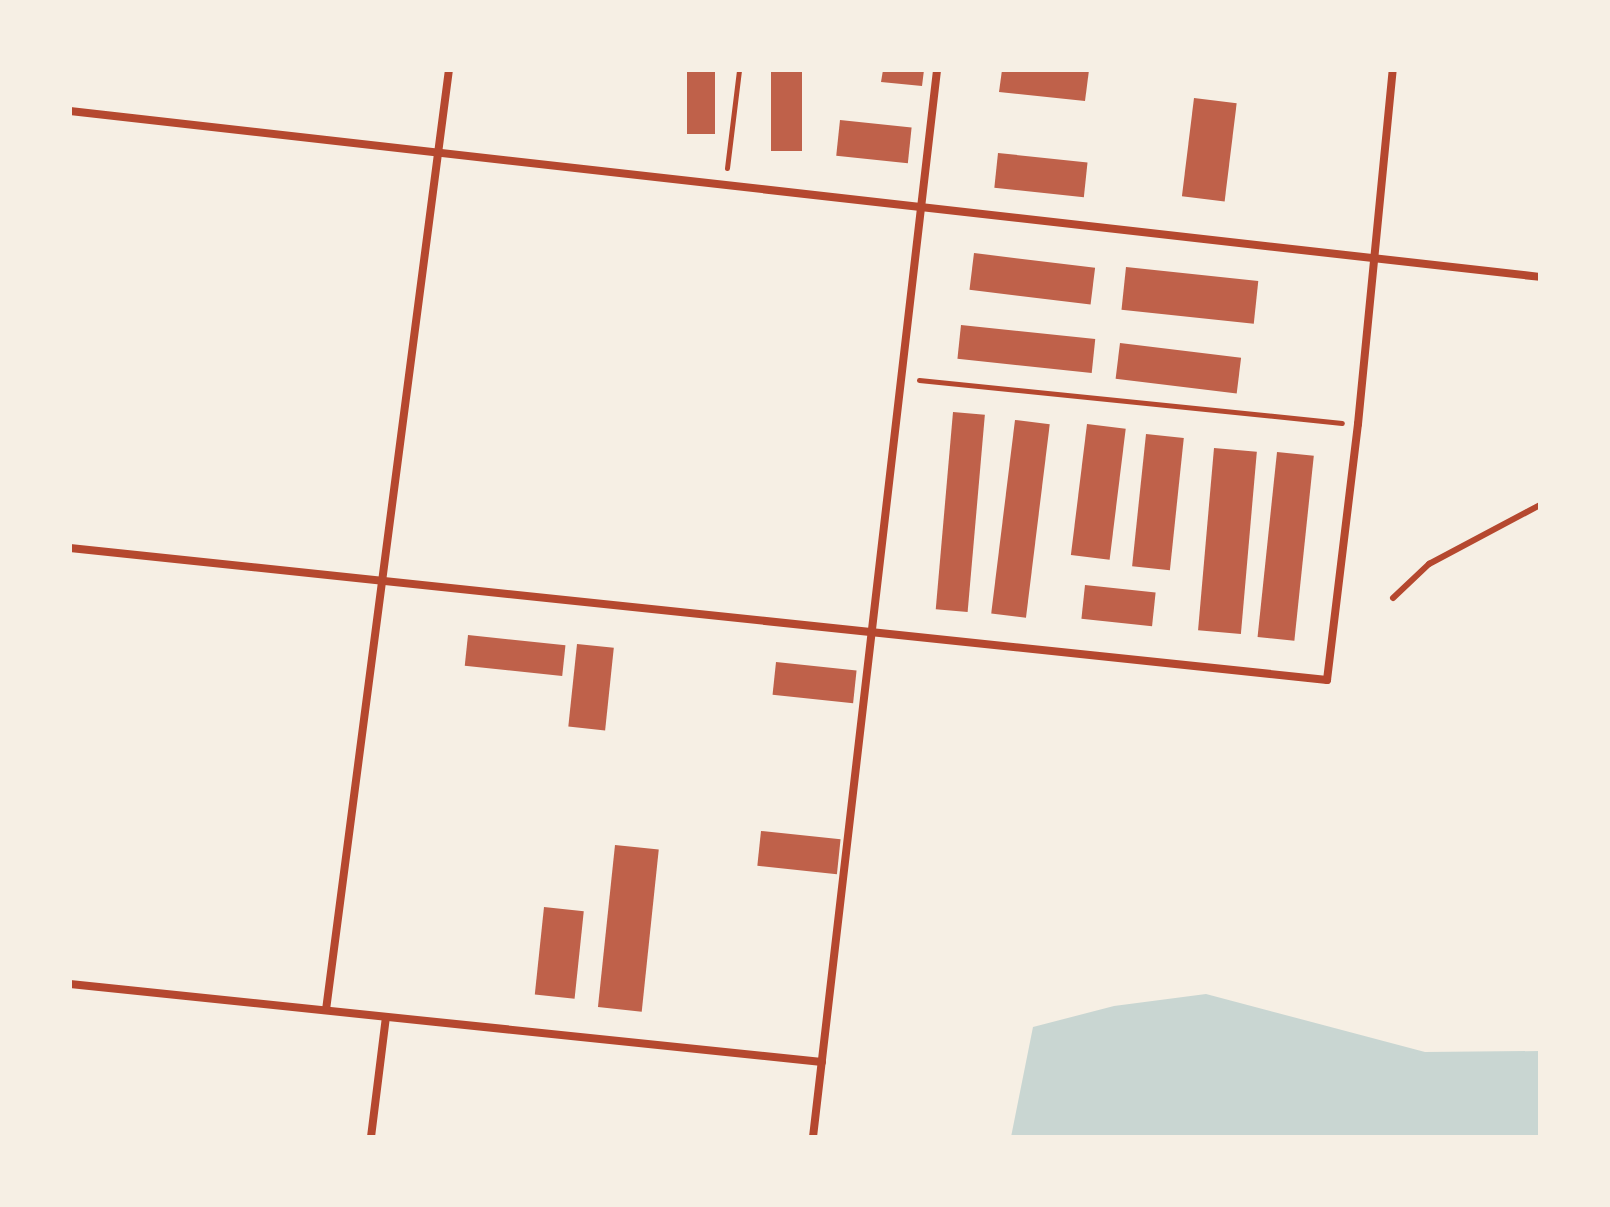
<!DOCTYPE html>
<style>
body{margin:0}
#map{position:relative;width:1610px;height:1207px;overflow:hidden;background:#f6efe4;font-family:"Space Grotesk",sans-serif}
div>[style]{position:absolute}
.water>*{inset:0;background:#c9d6d2}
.building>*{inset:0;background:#bf614a;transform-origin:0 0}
.path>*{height:5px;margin:-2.5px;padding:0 2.5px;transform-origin:2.5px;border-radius:2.5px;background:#b5482f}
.service>*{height:6px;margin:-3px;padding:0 3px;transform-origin:3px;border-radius:3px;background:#b5482f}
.minor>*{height:8px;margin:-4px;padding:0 4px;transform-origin:4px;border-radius:4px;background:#b5482f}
span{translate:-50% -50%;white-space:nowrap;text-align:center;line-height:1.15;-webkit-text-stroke:7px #f6efe4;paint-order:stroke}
.frame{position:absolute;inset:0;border:72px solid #f6efe4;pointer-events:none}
</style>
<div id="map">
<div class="water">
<div style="clip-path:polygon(1206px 994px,1425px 1052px,1540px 1051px,1540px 1137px,1011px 1137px,1033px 1027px,1114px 1006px)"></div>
</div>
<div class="building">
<div style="left:687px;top:70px;width:28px;height:64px"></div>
<div style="left:771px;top:70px;width:31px;height:81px"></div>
<div style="clip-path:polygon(883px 70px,924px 70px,922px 86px,881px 82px)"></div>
<div style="clip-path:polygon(1002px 70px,1089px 70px,1085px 101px,999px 92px)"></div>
<div style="left:1194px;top:98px;width:43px;height:99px;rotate:7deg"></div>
<div style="left:840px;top:120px;width:72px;height:36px;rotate:6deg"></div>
<div style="left:998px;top:153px;width:90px;height:35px;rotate:6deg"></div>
<div style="left:974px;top:253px;width:122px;height:37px;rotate:7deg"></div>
<div style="left:1126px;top:267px;width:133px;height:43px;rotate:6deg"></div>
<div style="left:961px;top:325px;width:135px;height:34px;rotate:6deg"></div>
<div style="left:1120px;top:343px;width:122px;height:36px;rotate:7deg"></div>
<div style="left:953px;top:412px;width:32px;height:198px;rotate:5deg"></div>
<div style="left:1015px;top:420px;width:35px;height:195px;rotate:7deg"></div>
<div style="left:1087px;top:424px;width:39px;height:132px;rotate:7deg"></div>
<div style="left:1146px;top:434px;width:38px;height:133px;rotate:6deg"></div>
<div style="left:1214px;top:448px;width:43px;height:183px;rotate:5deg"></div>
<div style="left:1277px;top:452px;width:37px;height:186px;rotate:6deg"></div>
<div style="left:1085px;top:585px;width:71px;height:34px;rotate:6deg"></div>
<div style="left:468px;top:635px;width:98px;height:31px;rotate:6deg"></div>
<div style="left:577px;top:644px;width:37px;height:83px;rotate:6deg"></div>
<div style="left:776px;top:662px;width:81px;height:33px;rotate:6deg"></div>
<div style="left:761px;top:831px;width:80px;height:35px;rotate:6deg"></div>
<div style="left:615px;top:845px;width:44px;height:163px;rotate:6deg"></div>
<div style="left:544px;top:907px;width:40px;height:88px;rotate:6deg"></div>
</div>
<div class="path">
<div style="left:727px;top:168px;width:99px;rotate:-83deg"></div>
<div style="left:919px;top:380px;width:425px;rotate:5.8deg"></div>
</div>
<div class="service">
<div style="left:1393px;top:598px;width:50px;rotate:-43.4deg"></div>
<div style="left:1429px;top:564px;width:126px;rotate:-28deg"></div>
</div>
<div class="minor">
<div style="left:70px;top:111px;width:1479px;rotate:6.44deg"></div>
<div style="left:70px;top:548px;width:1264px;rotate:5.99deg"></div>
<div style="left:1327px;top:680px;width:258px;rotate:-83.1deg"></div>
<div style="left:1358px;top:424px;width:356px;rotate:-84.4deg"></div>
<div style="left:70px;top:984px;width:756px;rotate:5.92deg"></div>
<div style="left:326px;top:1010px;width:948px;rotate:-82.55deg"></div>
<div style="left:371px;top:1137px;width:121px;rotate:-82.9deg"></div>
<div style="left:813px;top:1137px;width:1074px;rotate:-83.37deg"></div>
</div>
<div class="frame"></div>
</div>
